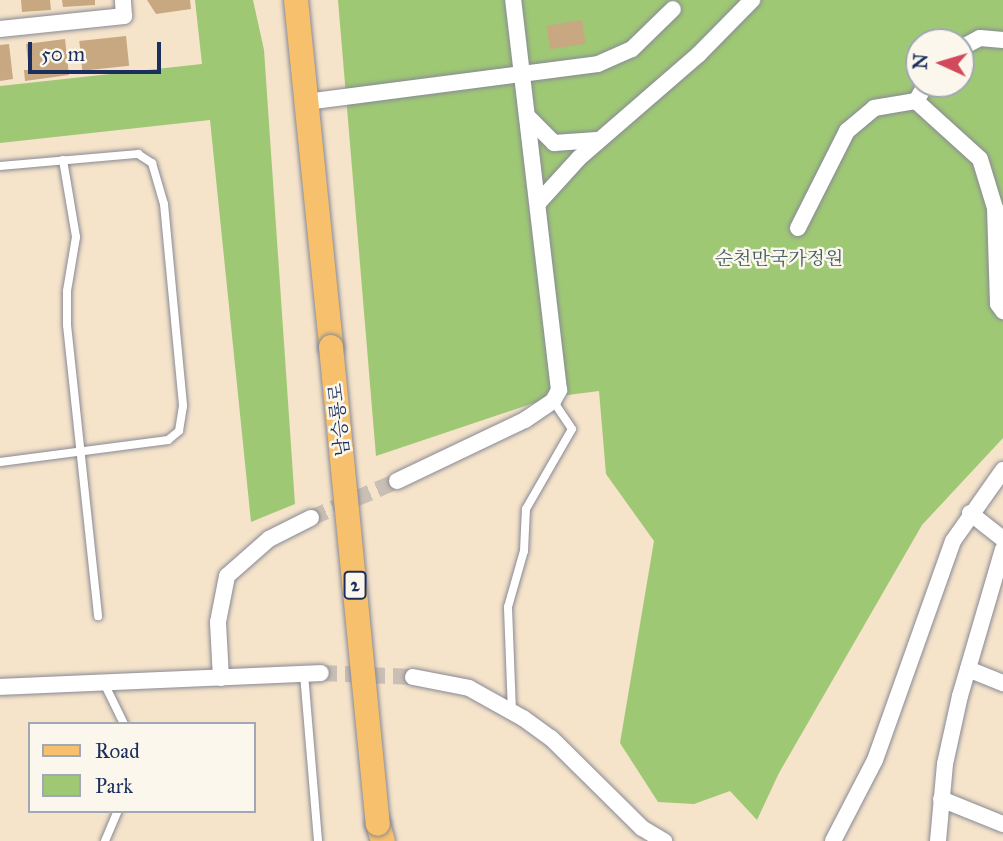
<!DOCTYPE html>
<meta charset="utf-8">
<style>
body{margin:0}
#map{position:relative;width:1003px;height:841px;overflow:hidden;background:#f5e3ca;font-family:"IM FELL Great Primer","Noto Serif KR",serif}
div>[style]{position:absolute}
.green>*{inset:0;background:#9fc875}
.building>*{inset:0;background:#c8a880;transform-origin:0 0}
.minor-tunnel>*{height:16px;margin-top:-8px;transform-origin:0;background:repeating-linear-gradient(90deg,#c9bfb4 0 16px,transparent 0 24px)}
.roads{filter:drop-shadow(0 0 2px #888994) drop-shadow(0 0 2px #888994)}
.service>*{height:8px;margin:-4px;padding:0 4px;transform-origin:4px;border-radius:4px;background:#fff}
.minor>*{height:16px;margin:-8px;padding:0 8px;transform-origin:8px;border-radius:8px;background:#fff}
.primary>*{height:24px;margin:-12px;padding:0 12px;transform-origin:12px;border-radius:12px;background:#f7c06c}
.bridges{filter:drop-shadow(0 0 2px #888994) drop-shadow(0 0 2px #888994)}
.primary-bridge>*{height:24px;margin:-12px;padding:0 12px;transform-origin:12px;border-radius:12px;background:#f7c06c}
span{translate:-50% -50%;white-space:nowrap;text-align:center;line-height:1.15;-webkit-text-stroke:5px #fbf7ec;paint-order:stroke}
.shield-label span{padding:2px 5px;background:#fbf7ec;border:2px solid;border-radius:5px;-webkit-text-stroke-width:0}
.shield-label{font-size:18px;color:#1b2f5e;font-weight:700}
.park-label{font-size:19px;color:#435d65}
.street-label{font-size:19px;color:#1b2f5e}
.legend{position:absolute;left:28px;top:722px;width:228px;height:91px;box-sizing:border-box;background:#fbf7ec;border:2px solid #a1a7b3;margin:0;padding:9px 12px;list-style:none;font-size:21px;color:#1b2f5e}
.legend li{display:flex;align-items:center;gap:14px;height:35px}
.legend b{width:35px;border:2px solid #a1a7b3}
.north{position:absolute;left:905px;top:28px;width:70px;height:70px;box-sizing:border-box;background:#fbf7ec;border:2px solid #a1a7b3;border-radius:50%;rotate:274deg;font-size:19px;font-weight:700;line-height:28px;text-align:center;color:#1b2f5e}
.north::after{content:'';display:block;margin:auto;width:24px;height:32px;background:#d1495b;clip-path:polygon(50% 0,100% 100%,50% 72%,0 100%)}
.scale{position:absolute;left:28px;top:42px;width:133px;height:32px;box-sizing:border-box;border:4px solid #1b2f5e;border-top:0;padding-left:9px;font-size:21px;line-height:24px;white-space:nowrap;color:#1b2f5e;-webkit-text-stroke:5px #fbf7ec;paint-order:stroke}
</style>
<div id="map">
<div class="green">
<div style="clip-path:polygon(195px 0,253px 0,264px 50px,295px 504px,251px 522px,210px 120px,0 143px,0 86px,202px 64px)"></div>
<div style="clip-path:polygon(evenodd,338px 0,1003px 0,1003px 438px,922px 525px,779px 773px,757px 820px,730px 791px,694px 804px,658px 802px,620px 743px,654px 541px,606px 474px,599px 391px,552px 397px,376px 456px,338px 0,919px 42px,961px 42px,961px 84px,919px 84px,919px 42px)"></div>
</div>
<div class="building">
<div style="clip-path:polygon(21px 0,50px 0,51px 10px,22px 12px)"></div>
<div style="clip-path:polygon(62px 0,95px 0,95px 5px,63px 7px)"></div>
<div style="clip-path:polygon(147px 0,190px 0,191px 9px,156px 14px)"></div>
<div style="left:582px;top:20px;width:24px;height:36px;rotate:81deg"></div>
<div style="left:126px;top:36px;width:30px;height:47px;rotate:84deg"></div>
<div style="clip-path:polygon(65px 39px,69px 75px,25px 81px,24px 70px,29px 70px,26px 44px)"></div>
<div style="clip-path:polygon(9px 44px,13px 79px,0 81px,0 45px)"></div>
</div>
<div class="minor-tunnel">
<div style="left:311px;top:518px;width:94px;rotate:-23.3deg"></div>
<div style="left:321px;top:673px;width:92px;rotate:2.5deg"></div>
</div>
<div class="roads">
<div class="service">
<div style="left:63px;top:160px;width:78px;rotate:80.4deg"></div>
<div style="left:76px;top:237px;width:55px;rotate:99.5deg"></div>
<div style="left:67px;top:291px;width:34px;rotate:90deg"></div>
<div style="left:67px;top:325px;width:293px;rotate:83.9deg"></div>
<div style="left:0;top:166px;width:139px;rotate:-5deg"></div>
<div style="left:138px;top:154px;width:17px;rotate:33deg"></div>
<div style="left:152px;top:163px;width:43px;rotate:73.7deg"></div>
<div style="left:164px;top:204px;width:203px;rotate:84.6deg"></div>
<div style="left:183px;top:406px;width:25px;rotate:99deg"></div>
<div style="left:179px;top:431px;width:14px;rotate:141deg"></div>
<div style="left:168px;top:440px;width:169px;rotate:172.5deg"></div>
<div style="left:304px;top:674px;width:168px;rotate:85.2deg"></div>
<div style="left:104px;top:683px;width:46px;rotate:64deg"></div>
<div style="left:512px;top:712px;width:105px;rotate:-92.2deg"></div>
<div style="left:508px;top:607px;width:58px;rotate:-74.1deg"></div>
<div style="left:524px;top:551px;width:42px;rotate:-87.3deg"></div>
<div style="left:526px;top:509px;width:92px;rotate:-60.1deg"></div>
<div style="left:572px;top:429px;width:34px;rotate:-124deg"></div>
<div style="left:105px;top:841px;width:33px;rotate:-67deg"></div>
</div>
<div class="minor">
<div style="left:0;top:29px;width:125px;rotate:-6deg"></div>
<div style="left:124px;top:16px;width:16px;rotate:-94deg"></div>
<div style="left:961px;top:48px;width:21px;rotate:-28deg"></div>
<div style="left:980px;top:38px;width:23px;rotate:5deg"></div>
<div style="left:926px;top:84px;width:20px;rotate:120deg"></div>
<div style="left:916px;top:101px;width:86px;rotate:42.2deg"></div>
<div style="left:980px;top:159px;width:51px;rotate:73deg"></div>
<div style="left:995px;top:208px;width:96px;rotate:88.2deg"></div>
<div style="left:998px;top:304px;width:9px;rotate:54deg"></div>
<div style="left:306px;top:102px;width:294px;rotate:-7.4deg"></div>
<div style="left:598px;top:64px;width:37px;rotate:-24deg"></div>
<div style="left:632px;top:49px;width:57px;rotate:-44.3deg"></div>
<div style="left:528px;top:117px;width:37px;rotate:45deg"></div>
<div style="left:554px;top:143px;width:43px;rotate:-4deg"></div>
<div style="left:539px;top:202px;width:59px;rotate:-47.7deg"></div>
<div style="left:579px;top:158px;width:159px;rotate:-40.9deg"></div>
<div style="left:699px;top:54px;width:76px;rotate:-45.5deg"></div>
<div style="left:798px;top:228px;width:109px;rotate:-63.2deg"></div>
<div style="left:847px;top:131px;width:35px;rotate:-40deg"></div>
<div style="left:874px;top:108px;width:43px;rotate:-9.5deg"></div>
<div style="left:397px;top:481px;width:142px;rotate:-25.5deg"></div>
<div style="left:525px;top:420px;width:34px;rotate:-34deg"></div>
<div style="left:553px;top:401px;width:13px;rotate:-61deg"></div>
<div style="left:559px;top:390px;width:393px;rotate:-96.7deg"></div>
<div style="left:970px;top:513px;width:42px;rotate:38.2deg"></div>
<div style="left:968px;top:669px;width:38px;rotate:22deg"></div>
<div style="left:413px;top:677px;width:57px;rotate:11.1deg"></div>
<div style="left:469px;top:688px;width:62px;rotate:29.1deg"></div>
<div style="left:523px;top:718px;width:34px;rotate:36deg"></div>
<div style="left:551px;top:738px;width:128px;rotate:44.7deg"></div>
<div style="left:642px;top:828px;width:26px;rotate:31deg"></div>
<div style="left:221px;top:678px;width:56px;rotate:-93.1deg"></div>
<div style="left:218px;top:622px;width:47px;rotate:-78.9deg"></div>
<div style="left:227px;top:576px;width:56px;rotate:-41.4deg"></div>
<div style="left:269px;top:539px;width:47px;rotate:-26.6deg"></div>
<div style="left:0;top:687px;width:321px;rotate:-2.5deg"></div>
<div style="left:941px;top:799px;width:67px;rotate:22deg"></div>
<div style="left:833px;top:841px;width:91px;rotate:-62.6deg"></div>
<div style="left:875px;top:760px;width:232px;rotate:-70.4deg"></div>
<div style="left:953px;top:541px;width:87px;rotate:-54.8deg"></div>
<div style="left:938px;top:841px;width:77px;rotate:-84.8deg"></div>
<div style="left:945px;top:764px;width:70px;rotate:-77.6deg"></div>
<div style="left:960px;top:696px;width:153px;rotate:-73.7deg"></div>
</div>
<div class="primary">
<div style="left:296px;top:0;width:349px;rotate:84.2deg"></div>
<div style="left:378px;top:824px;width:18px;rotate:74deg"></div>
</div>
</div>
<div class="bridges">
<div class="primary-bridge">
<div style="left:331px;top:347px;width:479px;rotate:84.4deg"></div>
</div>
</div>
<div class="shield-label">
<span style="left:355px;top:585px">2</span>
</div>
<div class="park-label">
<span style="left:779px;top:259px">순천만국가정원</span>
</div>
<div class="street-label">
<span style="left:339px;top:420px;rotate:-96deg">남승룡로</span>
</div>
<ul class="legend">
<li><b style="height:9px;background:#f7c06c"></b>Road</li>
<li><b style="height:19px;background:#9fc875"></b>Park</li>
</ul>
<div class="north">N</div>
<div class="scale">50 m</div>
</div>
